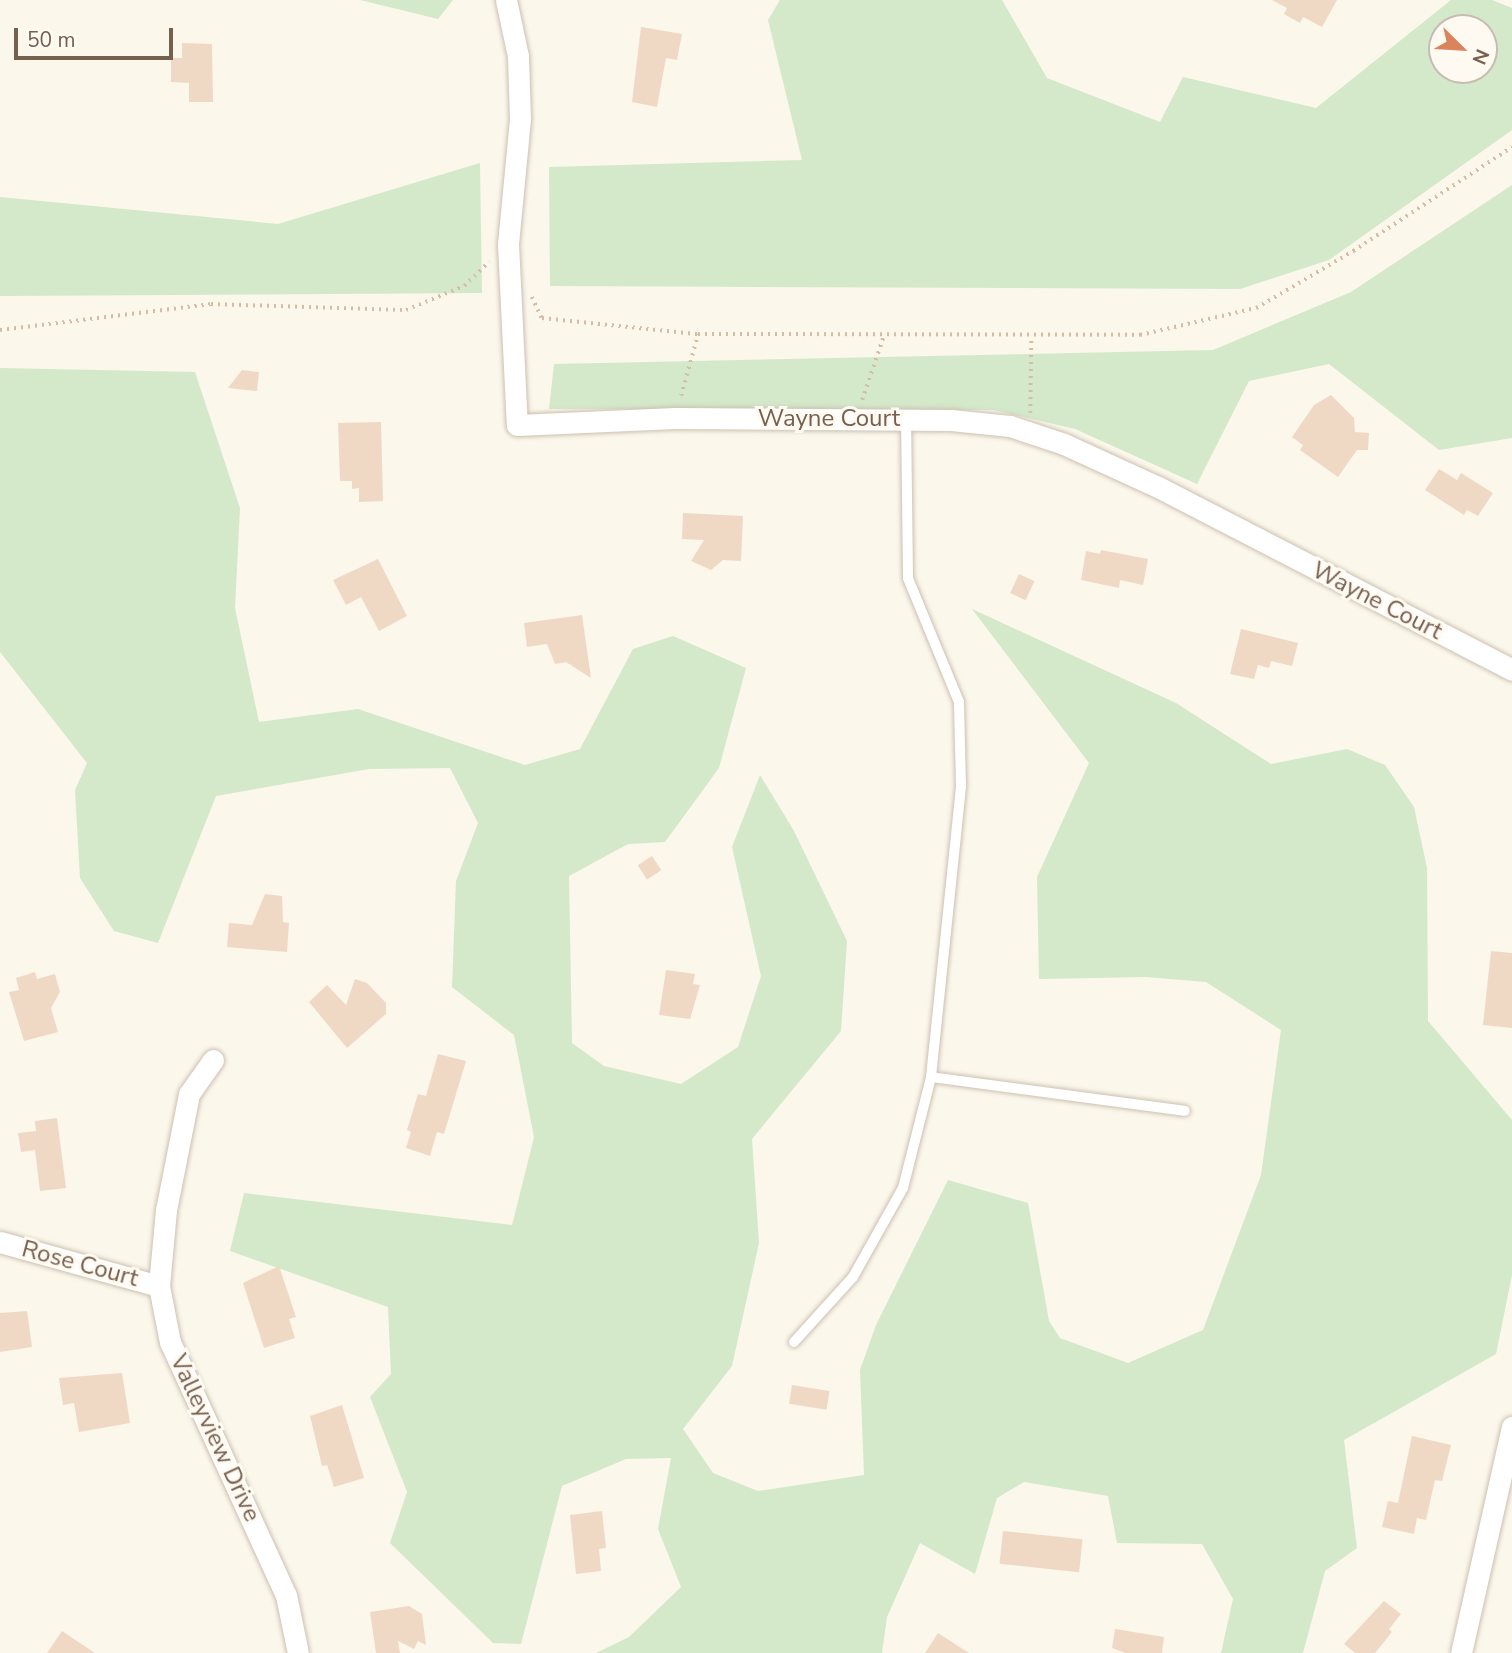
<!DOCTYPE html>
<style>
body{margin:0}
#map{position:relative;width:1512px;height:1653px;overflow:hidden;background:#fbf7eb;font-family:"Nunito Sans",sans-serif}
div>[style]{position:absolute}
.green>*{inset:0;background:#d4e8ca}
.building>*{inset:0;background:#efd9c5;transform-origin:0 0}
.path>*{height:3.5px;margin-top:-1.75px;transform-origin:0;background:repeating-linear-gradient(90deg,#d4bda7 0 2px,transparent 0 7px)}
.roads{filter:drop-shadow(0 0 2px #cdc0b1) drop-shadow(0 0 2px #cdc0b1)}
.lane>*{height:10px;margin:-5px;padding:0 5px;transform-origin:5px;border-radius:5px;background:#fff}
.street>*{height:21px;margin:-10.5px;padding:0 10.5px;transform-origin:10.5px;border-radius:10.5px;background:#fff}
span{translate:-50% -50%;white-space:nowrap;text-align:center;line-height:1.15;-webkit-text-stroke:6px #fefaf2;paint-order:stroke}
.street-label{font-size:24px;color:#756050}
.north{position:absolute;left:1428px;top:14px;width:70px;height:70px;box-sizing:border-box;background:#fefaf2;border:2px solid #c7bcb1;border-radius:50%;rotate:114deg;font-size:19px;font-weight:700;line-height:28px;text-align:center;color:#756050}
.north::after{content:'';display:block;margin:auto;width:24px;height:32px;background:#db835b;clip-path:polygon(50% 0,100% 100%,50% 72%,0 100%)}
.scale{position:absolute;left:14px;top:28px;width:159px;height:32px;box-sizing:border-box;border:4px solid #756050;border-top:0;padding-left:9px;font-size:21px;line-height:24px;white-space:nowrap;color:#756050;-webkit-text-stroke:5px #fefaf2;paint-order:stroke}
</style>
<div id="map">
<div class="green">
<div style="clip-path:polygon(360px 0,453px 0,438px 19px)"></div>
<div style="clip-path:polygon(evenodd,780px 0,1002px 0,1047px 78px,1160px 122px,1183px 77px,1316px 108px,1451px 0,1492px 0,1512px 8px,1512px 130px,1329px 260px,1240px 289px,550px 286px,549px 167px,802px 160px,768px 20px,780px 0,1442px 28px,1484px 28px,1484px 70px,1442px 70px,1442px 28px)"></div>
<div style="clip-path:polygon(480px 163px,482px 293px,0 296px,0 197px,278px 224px)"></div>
<div style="clip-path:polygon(1512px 185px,1512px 438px,1439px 450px,1329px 364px,1249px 381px,1197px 484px,1075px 429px,993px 410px,549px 409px,554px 364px,1213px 350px,1351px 292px)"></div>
<div style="clip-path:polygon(0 368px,195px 372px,240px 508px,235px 608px,259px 722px,358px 709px,525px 765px,580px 749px,633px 649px,673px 636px,746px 668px,719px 768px,665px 842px,628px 844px,569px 876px,572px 1043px,604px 1066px,681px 1084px,738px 1047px,761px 976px,732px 847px,760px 775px,794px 831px,847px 941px,841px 1031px,752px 1139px,759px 1243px,732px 1366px,683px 1429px,713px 1473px,758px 1491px,864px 1475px,860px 1370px,876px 1325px,948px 1180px,1028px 1203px,1049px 1321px,1060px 1338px,1128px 1363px,1203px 1330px,1261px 1175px,1281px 1030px,1206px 982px,1146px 977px,1039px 979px,1037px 877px,1089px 763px,972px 609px,1176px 703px,1271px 764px,1347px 749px,1385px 765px,1414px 807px,1427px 868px,1428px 1021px,1512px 1120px,1512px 1275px,1496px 1354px,1344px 1440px,1357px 1548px,1325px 1571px,1303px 1653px,1221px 1653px,1233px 1599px,1202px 1544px,1117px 1543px,1108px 1496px,1024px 1482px,997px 1498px,975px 1574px,920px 1543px,887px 1617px,882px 1653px,596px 1653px,629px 1637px,681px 1587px,658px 1529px,671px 1458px,626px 1459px,562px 1486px,521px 1644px,493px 1643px,390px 1543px,407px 1492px,370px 1397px,391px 1374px,388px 1307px,230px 1251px,244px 1193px,512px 1225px,534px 1137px,514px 1035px,452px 987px,456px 881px,478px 823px,450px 768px,369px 769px,216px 796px,158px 943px,114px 931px,80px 878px,75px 790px,87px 763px,0 652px)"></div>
</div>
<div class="building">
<div style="clip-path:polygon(1272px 0,1337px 0,1322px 27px,1303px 17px,1300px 23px,1284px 14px,1287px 8px)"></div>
<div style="clip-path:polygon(641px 27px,682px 34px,677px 60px,666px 58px,657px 107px,632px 102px)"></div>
<div style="clip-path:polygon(182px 43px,212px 44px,213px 102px,189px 102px,189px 83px,171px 82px,171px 58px,182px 58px)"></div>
<div style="clip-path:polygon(242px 370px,259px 372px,257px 391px,228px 388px)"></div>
<div style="clip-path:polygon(1331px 395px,1354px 418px,1355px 432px,1369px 433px,1368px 450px,1357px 450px,1338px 477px,1300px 450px,1303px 445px,1292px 437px,1314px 405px)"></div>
<div style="clip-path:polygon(381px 422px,383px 501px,359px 502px,359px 488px,352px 489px,352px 481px,340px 481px,338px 423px)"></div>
<div style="clip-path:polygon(1439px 469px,1457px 480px,1461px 473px,1493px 493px,1478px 516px,1467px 510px,1464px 515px,1425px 490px)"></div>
<div style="clip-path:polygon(683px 513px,743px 516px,741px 561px,723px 560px,711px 570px,691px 561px,704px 540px,682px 539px)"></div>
<div style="clip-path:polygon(1101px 550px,1148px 559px,1143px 585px,1120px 580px,1119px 588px,1081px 580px,1086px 551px,1100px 554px)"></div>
<div style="clip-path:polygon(378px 559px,407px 616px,379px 631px,361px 597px,346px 605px,333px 580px)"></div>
<div style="left:1019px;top:574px;width:17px;height:21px;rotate:25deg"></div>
<div style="clip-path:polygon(582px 615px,591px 678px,566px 662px,555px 664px,547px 644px,527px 647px,524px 623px)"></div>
<div style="clip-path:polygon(1241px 629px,1298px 643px,1292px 666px,1271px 661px,1269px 668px,1258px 665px,1254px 679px,1230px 674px)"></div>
<div style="left:652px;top:856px;width:17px;height:17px;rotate:57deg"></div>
<div style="clip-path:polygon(265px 894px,282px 896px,283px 922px,289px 923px,287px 952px,227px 947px,229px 923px,252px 925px)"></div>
<div style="clip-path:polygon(1491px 951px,1512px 953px,1512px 1028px,1483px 1025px)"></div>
<div style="clip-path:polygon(666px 970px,695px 974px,693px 984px,700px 985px,690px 1019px,659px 1015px)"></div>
<div style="clip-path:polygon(35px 972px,37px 979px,55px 974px,60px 992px,51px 1008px,58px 1032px,24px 1041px,9px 992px,19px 990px,16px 978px)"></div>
<div style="clip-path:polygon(355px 979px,367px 983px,386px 1003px,386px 1014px,347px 1048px,309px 1002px,327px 985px,346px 1005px)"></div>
<div style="clip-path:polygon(438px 1054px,466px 1061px,444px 1134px,437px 1132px,430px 1156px,406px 1148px,411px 1132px,407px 1130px,418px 1094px,426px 1096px)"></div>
<div style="clip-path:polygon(57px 1118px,66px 1188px,40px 1191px,35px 1150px,21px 1152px,18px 1133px,36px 1131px,35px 1121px)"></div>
<div style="clip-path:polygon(279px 1266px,296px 1317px,289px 1319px,295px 1338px,264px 1348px,243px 1283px)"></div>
<div style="clip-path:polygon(27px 1311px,32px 1347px,0 1352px,0 1313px)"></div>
<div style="clip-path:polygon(122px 1373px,130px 1423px,79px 1432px,74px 1403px,63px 1405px,59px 1378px)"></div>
<div style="left:792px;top:1385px;width:38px;height:19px;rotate:9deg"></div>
<div style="clip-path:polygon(342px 1405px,364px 1478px,334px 1487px,327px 1465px,322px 1466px,310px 1416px)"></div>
<div style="clip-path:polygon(1412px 1436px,1451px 1445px,1442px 1481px,1435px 1480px,1426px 1520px,1417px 1518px,1414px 1534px,1382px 1527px,1388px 1501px,1398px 1503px)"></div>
<div style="clip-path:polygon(602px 1511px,606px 1548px,599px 1549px,601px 1571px,576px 1574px,570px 1515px)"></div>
<div style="left:1003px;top:1531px;width:80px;height:33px;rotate:6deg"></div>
<div style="clip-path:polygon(1384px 1601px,1401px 1614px,1389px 1629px,1392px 1632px,1375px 1653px,1355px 1653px,1344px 1644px)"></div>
<div style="clip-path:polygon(409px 1606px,422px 1614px,426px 1645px,418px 1641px,414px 1649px,398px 1641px,400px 1653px,376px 1653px,370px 1612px)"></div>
<div style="clip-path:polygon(1115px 1629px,1164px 1637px,1162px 1653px,1125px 1653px,1112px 1648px)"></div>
<div style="clip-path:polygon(62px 1631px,95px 1653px,47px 1653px)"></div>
<div style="clip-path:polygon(938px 1633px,969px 1653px,925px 1653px)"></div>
</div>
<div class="path">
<div style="left:532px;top:297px;width:23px;rotate:65deg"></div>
<div style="left:542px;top:318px;width:157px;rotate:5.9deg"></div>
<div style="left:698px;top:334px;width:442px;rotate:0.1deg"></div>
<div style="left:1140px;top:335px;width:119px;rotate:-13.1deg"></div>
<div style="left:1256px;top:308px;width:113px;rotate:-30.4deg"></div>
<div style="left:1353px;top:251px;width:190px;rotate:-33.2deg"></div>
<div style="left:0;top:330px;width:213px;rotate:-7deg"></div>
<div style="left:211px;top:304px;width:195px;rotate:1.8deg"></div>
<div style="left:406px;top:310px;width:63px;rotate:-22.5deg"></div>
<div style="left:464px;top:286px;width:35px;rotate:-44deg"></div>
<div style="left:681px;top:396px;width:64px;rotate:-74.7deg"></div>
<div style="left:862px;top:400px;width:69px;rotate:-71.3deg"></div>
<div style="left:1030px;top:413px;width:76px;rotate:-89.2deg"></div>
</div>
<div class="roads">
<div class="lane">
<div style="left:931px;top:1077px;width:256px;rotate:7.6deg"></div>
<div style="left:794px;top:1342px;width:88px;rotate:-47.8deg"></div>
<div style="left:853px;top:1277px;width:102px;rotate:-60.7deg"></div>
<div style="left:903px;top:1188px;width:114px;rotate:-75.8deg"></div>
<div style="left:931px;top:1077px;width:293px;rotate:-84.1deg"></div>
<div style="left:961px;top:786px;width:84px;rotate:-91.4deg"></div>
<div style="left:959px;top:702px;width:134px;rotate:-112.4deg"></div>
<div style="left:908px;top:578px;width:159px;rotate:-90.7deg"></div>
</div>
<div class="street">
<div style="left:506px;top:0;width:57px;rotate:77.9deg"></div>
<div style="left:518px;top:56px;width:63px;rotate:88.2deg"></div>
<div style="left:520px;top:119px;width:126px;rotate:95.5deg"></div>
<div style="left:508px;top:244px;width:181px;rotate:87.2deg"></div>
<div style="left:517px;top:425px;width:158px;rotate:-2.5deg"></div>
<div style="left:675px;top:418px;width:276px;rotate:0.4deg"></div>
<div style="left:951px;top:420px;width:59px;rotate:5.8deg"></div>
<div style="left:1010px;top:426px;width:57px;rotate:18.4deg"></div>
<div style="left:1064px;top:444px;width:103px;rotate:24.6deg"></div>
<div style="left:1158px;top:487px;width:399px;rotate:27.3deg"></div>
<div style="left:213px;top:1060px;width:42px;rotate:125.2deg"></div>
<div style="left:189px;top:1094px;width:118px;rotate:101.2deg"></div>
<div style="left:166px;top:1210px;width:76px;rotate:95.3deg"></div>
<div style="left:159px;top:1286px;width:57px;rotate:78.9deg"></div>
<div style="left:170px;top:1342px;width:278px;rotate:65.4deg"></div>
<div style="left:286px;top:1595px;width:59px;rotate:78.3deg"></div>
<div style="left:0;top:1242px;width:165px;rotate:15.5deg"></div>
<div style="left:1461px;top:1653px;width:232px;rotate:-77.3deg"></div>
</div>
</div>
<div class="street-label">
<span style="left:829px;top:419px">Wayne Court</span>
<span style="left:1377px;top:601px;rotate:27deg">Wayne Court</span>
<span style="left:80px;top:1264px;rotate:15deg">Rose Court</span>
<span style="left:215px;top:1438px;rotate:65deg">Valleyview Drive</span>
</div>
<div class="north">N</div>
<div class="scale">50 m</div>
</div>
